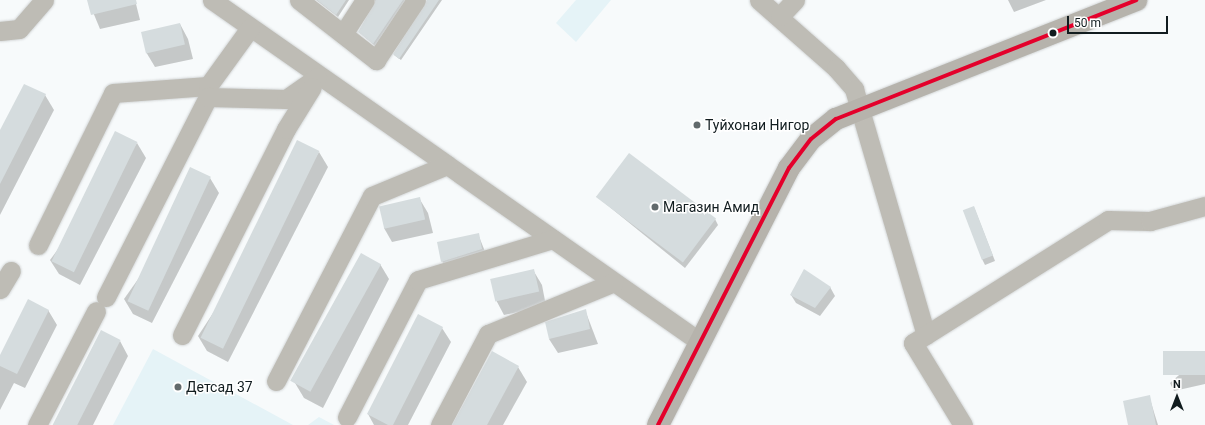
<!DOCTYPE html>
<meta charset="utf-8">
<style>
body{margin:0}
#map{position:relative;width:1205px;height:425px;overflow:hidden;background:#f7fafb;font-family:Roboto,sans-serif}
div>[style]{position:absolute}
.built>*{inset:0;background:#e5f3f7}
.shadow>*{inset:0;background:#0003}
.building>*{inset:0;background:#d5dcde;transform-origin:0 0}
.roads{filter:drop-shadow(0 0 1px #d3d6d7) drop-shadow(0 0 1px #d3d6d7)}
.minor>*{height:19px;margin:-9.5px;padding:0 9.5px;transform-origin:9.5px;border-radius:9.5px;background:#bebcb5}
.major>*{height:22px;margin:-11px;padding:0 11px;transform-origin:11px;border-radius:11px;background:#b6b3ac}
.bus-1>*{height:4px;margin:-2px;padding:0 2px;transform-origin:2px;border-radius:2px;background:#e4002b}
.dots>*{width:11px;height:11px;translate:-50% -50%;box-sizing:border-box;border:2px solid #fff;border-radius:50%}
span{translate:-50% -50%;white-space:nowrap;text-align:center;line-height:1.15;-webkit-text-stroke:3px #fff;paint-order:stroke}
.poi-label{font-size:14px;color:#111c1f}
.left{translate:0 -50%;text-align:left}
.north{position:absolute;left:1157px;top:377px;width:40px;height:40px;-webkit-text-stroke:3px #fff;paint-order:stroke;rotate:0deg;font-size:11px;font-weight:700;line-height:16px;text-align:center;color:#111c1f}
.north::after{content:'';display:block;margin:auto;width:14px;height:18px;background:#111c1f;clip-path:polygon(50% 0,100% 100%,50% 72%,0 100%)}
.scale{position:absolute;left:1067px;top:16px;width:101px;height:18px;box-sizing:border-box;border:2px solid #111c1f;border-top:0;padding-left:5px;font-size:12px;line-height:14px;white-space:nowrap;color:#111c1f;-webkit-text-stroke:3px #fff;paint-order:stroke}
</style>
<div id="map">
<div class="built">
<div style="clip-path:polygon(576px 0,611px 0,576px 42px,556px 23px)"></div>
<div style="clip-path:polygon(153px 349px,293px 425px,113px 425px)"></div>
<div style="clip-path:polygon(319px 417px,334px 425px,308px 425px)"></div>
</div>
<div class="shadow">
<div style="clip-path:polygon(88px 0,135px 0,140px 20px,100px 29px)"></div>
<div style="clip-path:polygon(316px 0,349px 0,338px 17px)"></div>
<div style="clip-path:polygon(375px 0,406px 0,375px 46px,359px 32px,375px 6px)"></div>
<div style="clip-path:polygon(427px 0,442px 0,401px 60px,394px 55px,426px 6px)"></div>
<div style="clip-path:polygon(1008px 0,1046px 0,1014px 12px)"></div>
<div style="clip-path:polygon(180px 24px,188px 39px,193px 59px,155px 67px,146px 52px)"></div>
<div style="clip-path:polygon(45px 95px,54px 110px,0 215px,0 133px)"></div>
<div style="clip-path:polygon(137px 143px,146px 158px,80px 285px,59px 274px,50px 260px)"></div>
<div style="clip-path:polygon(319px 152px,328px 167px,228px 362px,207px 351px,198px 336px)"></div>
<div style="clip-path:polygon(210px 178px,219px 193px,152px 323px,133px 314px,124px 299px)"></div>
<div style="clip-path:polygon(596px 196px,715px 219px,718px 225px,685px 268px)"></div>
<div style="clip-path:polygon(419px 198px,428px 213px,433px 233px,392px 242px,384px 228px)"></div>
<div style="clip-path:polygon(974px 207px,995px 261px,985px 265px,982px 259px)"></div>
<div style="clip-path:polygon(478px 234px,490px 264px,450px 276px,442px 261px)"></div>
<div style="clip-path:polygon(380px 264px,389px 279px,323px 408px,304px 398px,295px 383px)"></div>
<div style="clip-path:polygon(533px 270px,542px 285px,546px 306px,504px 315px,496px 300px)"></div>
<div style="clip-path:polygon(830px 287px,835px 296px,820px 316px,796px 303px,791px 295px)"></div>
<div style="clip-path:polygon(48px 310px,57px 325px,25px 388px,14px 383px,0 410px,0 357px)"></div>
<div style="clip-path:polygon(585px 310px,598px 344px,558px 353px,549px 339px)"></div>
<div style="clip-path:polygon(442px 328px,451px 342px,408px 425px,374px 425px,368px 414px)"></div>
<div style="clip-path:polygon(120px 341px,128px 356px,93px 425px,53px 425px)"></div>
<div style="clip-path:polygon(1205px 352px,1205px 384px,1174px 391px,1170px 383px)"></div>
<div style="clip-path:polygon(518px 367px,527px 382px,503px 425px,453px 425px)"></div>
<div style="clip-path:polygon(1149px 396px,1158px 425px,1129px 425px)"></div>
</div>
<div class="building">
<div style="clip-path:polygon(87px 0,136px 0,137px 4px,91px 15px)"></div>
<div style="clip-path:polygon(317px 0,346px 0,336px 15px)"></div>
<div style="clip-path:polygon(376px 0,403px 0,373px 44px,358px 32px)"></div>
<div style="clip-path:polygon(427px 0,439px 0,399px 59px,393px 54px)"></div>
<div style="left:180px;top:23px;width:22px;height:40px;rotate:77deg"></div>
<div style="clip-path:polygon(24px 84px,46px 94px,0 184px,0 130px)"></div>
<div style="left:115px;top:131px;width:25px;height:145px;rotate:26deg"></div>
<div style="left:297px;top:140px;width:25px;height:220px;rotate:26deg"></div>
<div style="left:629px;top:153px;width:109px;height:55px;rotate:37deg"></div>
<div style="left:190px;top:167px;width:23px;height:148px;rotate:25deg"></div>
<div style="left:420px;top:197px;width:23px;height:42px;rotate:77deg"></div>
<div style="left:974px;top:206px;width:53px;height:12px;rotate:69deg"></div>
<div style="clip-path:polygon(479px 233px,482px 249px,441px 262px,437px 242px)"></div>
<div style="left:361px;top:253px;width:23px;height:146px;rotate:29deg"></div>
<div style="left:534px;top:269px;width:23px;height:45px;rotate:77deg"></div>
<div style="clip-path:polygon(804px 269px,831px 287px,815px 308px,790px 295px)"></div>
<div style="clip-path:polygon(28px 299px,49px 310px,17px 374px,0 366px,0 355px)"></div>
<div style="clip-path:polygon(586px 309px,590px 329px,549px 339px,545px 322px)"></div>
<div style="clip-path:polygon(418px 314px,443px 327px,393px 425px,388px 425px,367px 414px)"></div>
<div style="left:101px;top:330px;width:22px;height:107px;rotate:27deg"></div>
<div style="clip-path:polygon(492px 351px,519px 366px,487px 425px,452px 425px)"></div>
<div style="left:1205px;top:351px;width:24px;height:42px;rotate:90deg"></div>
<div style="clip-path:polygon(1150px 395px,1156px 425px,1128px 425px,1123px 401px)"></div>
</div>
<div class="roads">
<div class="minor">
<div style="left:212px;top:0;width:596px;rotate:35.02deg"></div>
<div style="left:299px;top:0;width:98px;rotate:37.9deg"></div>
<div style="left:376px;top:60px;width:72px;rotate:-56.3deg"></div>
<div style="left:759px;top:0;width:103px;rotate:41.4deg"></div>
<div style="left:836px;top:68px;width:28px;rotate:49deg"></div>
<div style="left:854px;top:89px;width:256px;rotate:73.7deg"></div>
<div style="left:780px;top:16px;width:22px;rotate:-47deg"></div>
<div style="left:0;top:31px;width:19px;rotate:-6deg"></div>
<div style="left:19px;top:29px;width:38px;rotate:-49deg"></div>
<div style="left:343px;top:34px;width:40px;rotate:-57.1deg"></div>
<div style="left:38px;top:245px;width:169px;rotate:-63.7deg"></div>
<div style="left:113px;top:93px;width:95px;rotate:-4.2deg"></div>
<div style="left:208px;top:86px;width:72px;rotate:-54.1deg"></div>
<div style="left:0;top:289px;width:21px;rotate:-59deg"></div>
<div style="left:106px;top:297px;width:225px;rotate:-63deg"></div>
<div style="left:208px;top:97px;width:78px;rotate:1.5deg"></div>
<div style="left:286px;top:99px;width:38px;rotate:-35deg"></div>
<div style="left:182px;top:335px;width:231px;rotate:-63.2deg"></div>
<div style="left:286px;top:129px;width:49px;rotate:-58.2deg"></div>
<div style="left:276px;top:381px;width:208px;rotate:-62.6deg"></div>
<div style="left:372px;top:196px;width:81px;rotate:-22.5deg"></div>
<div style="left:347px;top:417px;width:154px;rotate:-62.6deg"></div>
<div style="left:418px;top:280px;width:141px;rotate:-16.9deg"></div>
<div style="left:37px;top:425px;width:128px;rotate:-62.6deg"></div>
<div style="left:440px;top:425px;width:103px;rotate:-62.2deg"></div>
<div style="left:488px;top:334px;width:136px;rotate:-22.4deg"></div>
<div style="left:963px;top:425px;width:96px;rotate:-121.4deg"></div>
<div style="left:913px;top:343px;width:231px;rotate:-32.2deg"></div>
<div style="left:1108px;top:220px;width:42px;rotate:1.4deg"></div>
<div style="left:1150px;top:221px;width:57px;rotate:-15.3deg"></div>
</div>
<div class="major">
<div style="left:658px;top:425px;width:288px;rotate:-63deg"></div>
<div style="left:789px;top:168px;width:36px;rotate:-53deg"></div>
<div style="left:811px;top:139px;width:32px;rotate:-39deg"></div>
<div style="left:836px;top:119px;width:323px;rotate:-21.6deg"></div>
</div>
</div>
<div class="bus-1">
<div style="left:658px;top:425px;width:288px;rotate:-63deg"></div>
<div style="left:789px;top:168px;width:36px;rotate:-53deg"></div>
<div style="left:811px;top:139px;width:32px;rotate:-39deg"></div>
<div style="left:836px;top:119px;width:323px;rotate:-21.6deg"></div>
</div>
<div class="dots">
<div style="left:1053px;top:33px;background:#111c1f"></div>
<div style="left:697px;top:125px;background:#626a6c"></div>
<div style="left:655px;top:207px;background:#626a6c"></div>
<div style="left:178px;top:387px;background:#626a6c"></div>
</div>
<div class="poi-label">
<span class="left" style="left:705px;top:125px">Туйхонаи Нигор</span>
<span class="left" style="left:663px;top:207px">Магазин Амид</span>
<span class="left" style="left:186px;top:387px">Детсад 37</span>
</div>
<div class="north">N</div>
<div class="scale">50 m</div>
</div>
